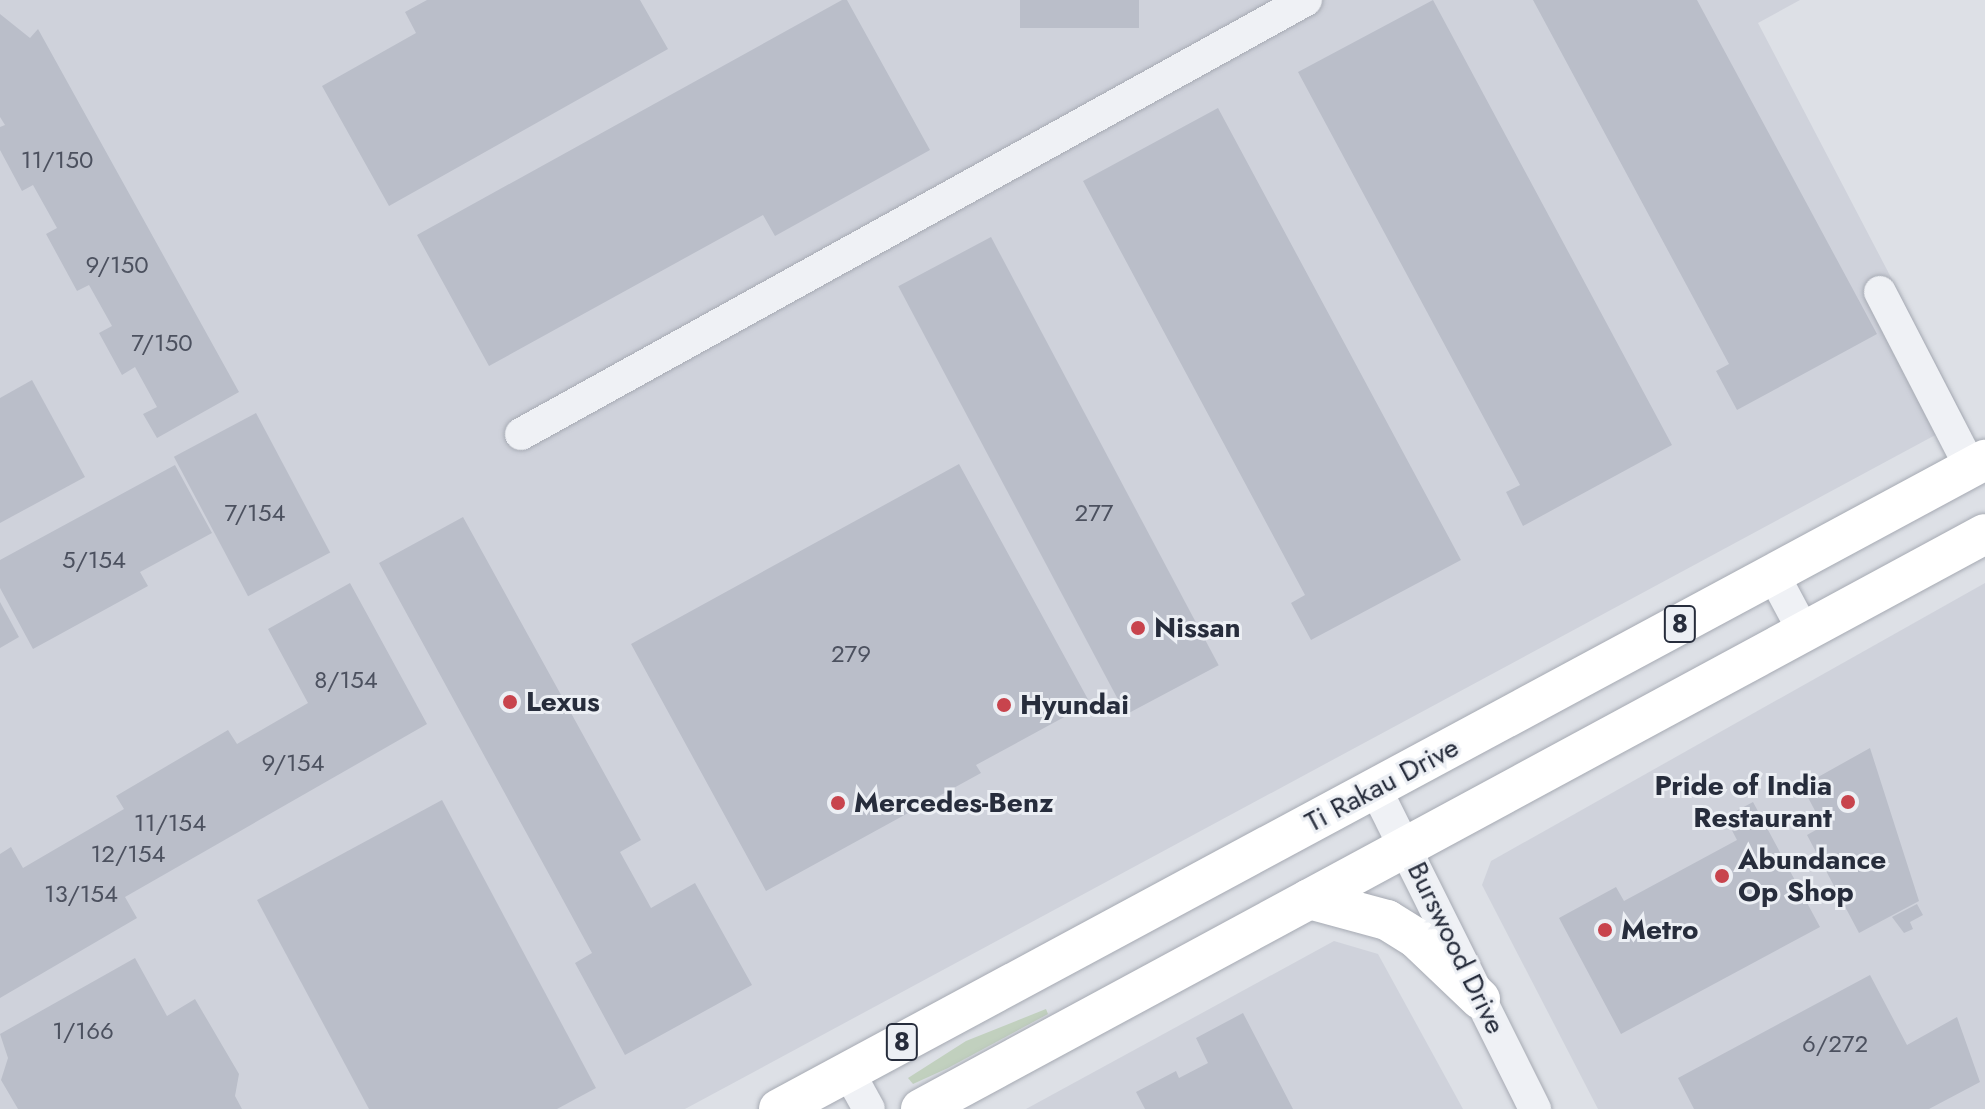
<!DOCTYPE html>
<style>
body{margin:0}
#map{position:relative;width:1985px;height:1109px;overflow:hidden;background:#dde0e6;font-family:Jost,sans-serif}
div>[style]{position:absolute}
.built>*{inset:0;background:#cfd2db}
.green>*{inset:0;background:#c1d0be}
.building>*{inset:0;background:#babec9;transform-origin:0 0}
.roads{filter:drop-shadow(0 0 2px #a6aab3) drop-shadow(0 0 2px #a6aab3)}
.minor>*{height:32px;margin:-16px;padding:0 16px;transform-origin:16px;border-radius:16px;background:#eff1f5}
.major>*{height:40px;margin:-20px;padding:0 20px;transform-origin:20px;border-radius:20px;background:#fff}
.dots>*{width:22px;height:22px;translate:-50% -50%;box-sizing:border-box;border:4px solid #eceff4;border-radius:50%}
span{translate:-50% -50%;white-space:nowrap;text-align:center;line-height:1.15;-webkit-text-stroke:6px #eceff4;paint-order:stroke}
.number-label{font-size:24px;color:#4c515f}
.number-label span{-webkit-text-stroke-width:0}
.shield-label span{padding:2px 6px;background:#eceff4;border:2px solid;border-radius:6px;-webkit-text-stroke-width:0}
.shield-label{font-size:26px;color:#272d3c;font-weight:700}
.poi-label{font-size:28px;color:#272d3c;font-weight:700}
.left{translate:0 -50%;text-align:left}
.right{translate:-100% -50%;text-align:right}
.street-label{font-size:28px;color:#272d3c}
</style>
<div id="map">
<div class="built">
<div style="clip-path:polygon(0 0,1800px 0,1758px 23px,1965px 419px,685px 1109px,0 1109px)"></div>
<div style="clip-path:polygon(1985px 583px,1985px 1109px,1598px 1109px,1482px 885px,1491px 861px)"></div>
<div style="clip-path:polygon(1334px 941px,1378px 954px,1463px 1109px,1026px 1109px)"></div>
</div>
<div class="green">
<div style="clip-path:polygon(1046px 1009px,1048px 1014px,948px 1068px,913px 1084px,908px 1078px,966px 1041px)"></div>
</div>
<div class="building">
<div style="clip-path:polygon(427px 0,640px 0,668px 49px,389px 206px,322px 86px,416px 33px,405px 12px)"></div>
<div style="clip-path:polygon(842px 0,847px 0,930px 150px,775px 236px,763px 215px,489px 366px,417px 235px)"></div>
<div style="left:1020px;top:0;width:119px;height:28px"></div>
<div style="clip-path:polygon(1433px 0,1672px 445px,1523px 526px,1506px 492px,1520px 485px,1298px 72px)"></div>
<div style="clip-path:polygon(1533px 0,1697px 0,1877px 334px,1737px 410px,1716px 371px,1729px 364px)"></div>
<div style="clip-path:polygon(0 14px,30px 38px,38px 29px,239px 392px,157px 438px,143px 414px,157px 407px,135px 367px,122px 375px,99px 333px,112px 326px,89px 285px,77px 291px,46px 234px,57px 228px,33px 185px,22px 191px,0 150px,0 127px,5px 125px,0 117px)"></div>
<div style="clip-path:polygon(1218px 108px,1461px 560px,1311px 640px,1291px 603px,1305px 595px,1083px 181px)"></div>
<div style="left:991px;top:237px;width:485px;height:105px;rotate:62deg"></div>
<div style="clip-path:polygon(32px 380px,85px 477px,0 523px,0 398px)"></div>
<div style="left:256px;top:413px;width:158px;height:93px;rotate:62deg"></div>
<div style="clip-path:polygon(959px 464px,1090px 703px,976px 765px,981px 773px,766px 891px,631px 644px)"></div>
<div style="clip-path:polygon(175px 465px,212px 533px,140px 572px,148px 586px,33px 649px,0 588px,0 560px)"></div>
<div style="clip-path:polygon(463px 517px,641px 840px,620px 852px,651px 908px,695px 883px,752px 985px,625px 1055px,575px 963px,592px 953px,379px 563px)"></div>
<div style="clip-path:polygon(350px 583px,427px 724px,125px 897px,137px 918px,0 998px,0 854px,11px 847px,23px 868px,124px 809px,116px 796px,228px 730px,237px 744px,308px 703px,268px 629px)"></div>
<div style="clip-path:polygon(0 602px,19px 637px,0 648px)"></div>
<div style="clip-path:polygon(1870px 748px,1919px 901px,1859px 933px,1807px 835px,1823px 826px,1802px 786px)"></div>
<div style="clip-path:polygon(442px 800px,596px 1088px,557px 1109px,369px 1109px,257px 900px)"></div>
<div style="clip-path:polygon(1753px 802px,1820px 927px,1621px 1034px,1559px 918px,1616px 887px,1624px 901px,1737px 840px,1725px 817px)"></div>
<div style="clip-path:polygon(1917px 904px,1923px 915px,1910px 922px,1913px 929px,1904px 933px,1892px 917px)"></div>
<div style="clip-path:polygon(135px 958px,167px 1016px,195px 999px,239px 1074px,235px 1096px,242px 1109px,18px 1109px,1px 1080px,8px 1058px,0 1034px)"></div>
<div style="clip-path:polygon(1870px 975px,1907px 1045px,1957px 1017px,1980px 1082px,1929px 1109px,1694px 1109px,1678px 1078px)"></div>
<div style="clip-path:polygon(1243px 1013px,1293px 1109px,1145px 1109px,1136px 1092px,1176px 1071px,1179px 1078px,1208px 1063px,1196px 1038px)"></div>
</div>
<div class="roads">
<div class="minor">
<div style="left:1880px;top:292px;width:198px;rotate:62.7deg"></div>
<div style="left:521px;top:434px;width:897px;rotate:-28.94deg"></div>
<div style="left:1773px;top:574px;width:66px;rotate:61.9deg"></div>
<div style="left:1375px;top:788px;width:359px;rotate:63.5deg"></div>
<div style="left:848px;top:1071px;width:43px;rotate:61.1deg"></div>
</div>
<div class="major">
<div style="left:1309px;top:899px;width:81px;rotate:15.1deg"></div>
<div style="left:1387px;top:920px;width:36px;rotate:32deg"></div>
<div style="left:1417px;top:939px;width:87px;rotate:43.6deg"></div>
<div style="left:779px;top:1109px;width:1370px;rotate:-28.29deg"></div>
<div style="left:921px;top:1109px;width:1209px;rotate:-28.39deg"></div>
</div>
</div>
<div class="dots">
<div style="left:1138px;top:628px;background:#c8444d"></div>
<div style="left:510px;top:702px;background:#c8444d"></div>
<div style="left:1004px;top:705px;background:#c8444d"></div>
<div style="left:1848px;top:802px;background:#c8444d"></div>
<div style="left:838px;top:803px;background:#c8444d"></div>
<div style="left:1722px;top:876px;background:#c8444d"></div>
<div style="left:1605px;top:930px;background:#c8444d"></div>
</div>
<div class="number-label">
<span style="left:57px;top:160px">11/150</span>
<span style="left:117px;top:265px">9/150</span>
<span style="left:162px;top:343px">7/150</span>
<span style="left:255px;top:513px">7/154</span>
<span style="left:1094px;top:513px">277</span>
<span style="left:94px;top:560px">5/154</span>
<span style="left:851px;top:654px">279</span>
<span style="left:346px;top:680px">8/154</span>
<span style="left:293px;top:763px">9/154</span>
<span style="left:170px;top:823px">11/154</span>
<span style="left:128px;top:854px">12/154</span>
<span style="left:81px;top:894px">13/154</span>
<span style="left:83px;top:1031px">1/166</span>
<span style="left:1835px;top:1044px">6/272</span>
</div>
<div class="shield-label">
<span style="left:1680px;top:624px">8</span>
<span style="left:902px;top:1042px">8</span>
</div>
<div class="poi-label">
<span class="left" style="left:1154px;top:628px">Nissan</span>
<span class="left" style="left:526px;top:702px">Lexus</span>
<span class="left" style="left:1020px;top:705px">Hyundai</span>
<span class="right" style="left:1832px;top:802px">Pride of India<br>Restaurant</span>
<span class="left" style="left:854px;top:803px">Mercedes-Benz</span>
<span class="left" style="left:1738px;top:876px">Abundance<br>Op Shop</span>
<span class="left" style="left:1621px;top:930px">Metro</span>
</div>
<div class="street-label">
<span style="left:1382px;top:785px;rotate:-28deg">Ti Rakau Drive</span>
<span style="left:1456px;top:948px;rotate:64deg">Burswood Drive</span>
</div>
</div>
